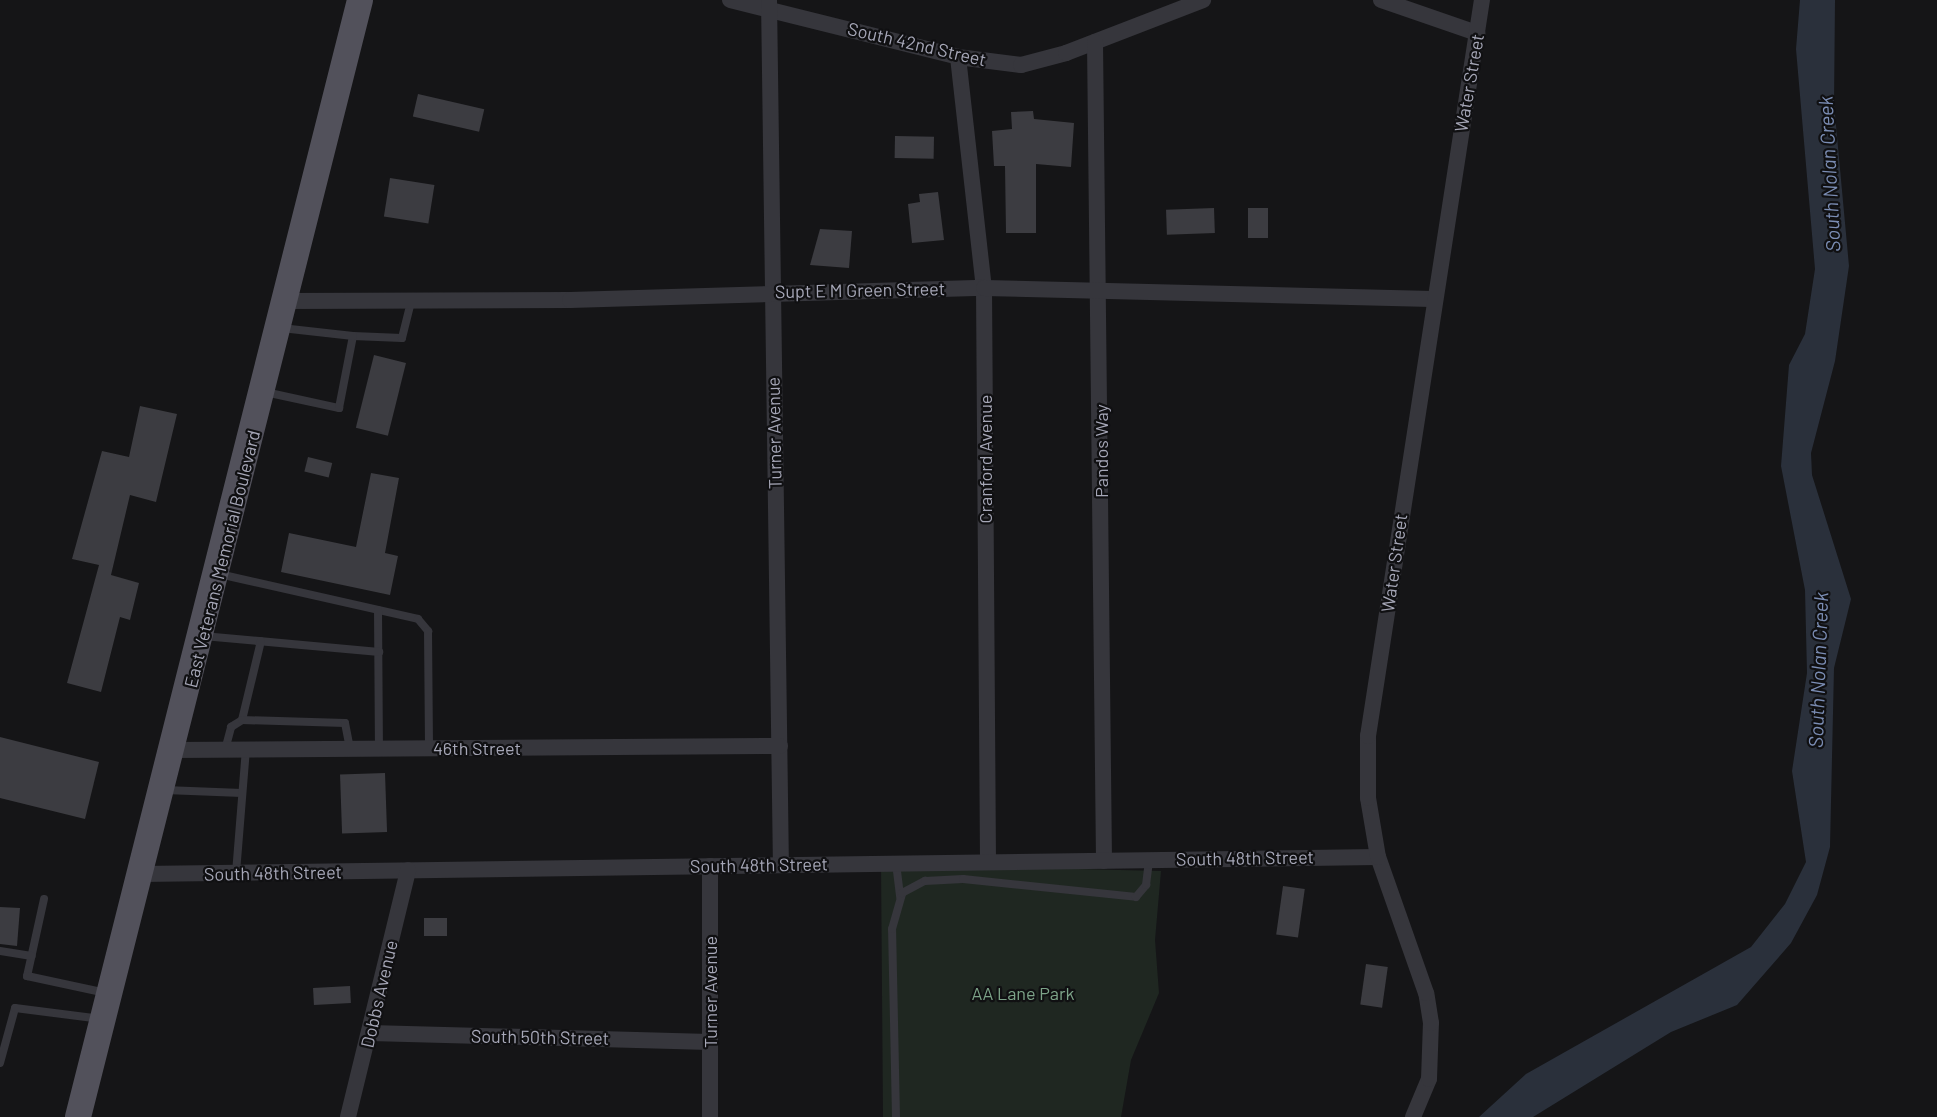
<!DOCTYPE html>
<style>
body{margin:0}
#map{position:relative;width:1937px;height:1117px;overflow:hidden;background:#151517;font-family:Barlow,sans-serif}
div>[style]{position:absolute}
.green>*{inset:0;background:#1f2721}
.water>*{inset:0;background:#2a303b}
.building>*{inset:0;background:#3c3c41;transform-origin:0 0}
.service>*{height:8px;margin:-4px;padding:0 4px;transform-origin:4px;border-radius:4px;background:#36363c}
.minor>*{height:16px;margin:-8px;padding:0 8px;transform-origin:8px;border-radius:8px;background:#36363c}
.primary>*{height:26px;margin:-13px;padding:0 13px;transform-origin:13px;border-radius:13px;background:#52515b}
span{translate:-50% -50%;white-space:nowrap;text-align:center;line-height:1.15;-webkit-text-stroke:4.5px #101012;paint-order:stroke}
.street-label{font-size:18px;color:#a6a7b7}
.park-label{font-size:18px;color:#7ca388}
.water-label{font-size:20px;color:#7b8db4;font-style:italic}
</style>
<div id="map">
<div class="green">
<div style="clip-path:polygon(881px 864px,1161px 871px,1155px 940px,1159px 993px,1131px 1060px,1121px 1117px,883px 1117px)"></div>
</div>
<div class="water">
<div style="clip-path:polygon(1800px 0,1835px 0,1834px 104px,1849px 266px,1835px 361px,1811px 453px,1812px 475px,1851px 599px,1834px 668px,1830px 847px,1817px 895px,1791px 943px,1737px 1005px,1671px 1032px,1533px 1117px,1479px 1117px,1526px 1074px,1751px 947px,1785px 904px,1806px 862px,1792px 771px,1807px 673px,1805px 590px,1781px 466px,1789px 365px,1805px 334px,1815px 269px,1796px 49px)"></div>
</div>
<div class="building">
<div style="left:418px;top:94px;width:68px;height:23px;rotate:13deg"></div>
<div style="clip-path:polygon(1033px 111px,1034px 119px,1074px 123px,1071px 167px,1036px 164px,1036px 233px,1006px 233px,1005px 166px,994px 166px,992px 131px,1012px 129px,1011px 112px)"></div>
<div style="left:895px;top:136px;width:39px;height:22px;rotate:1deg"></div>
<div style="left:390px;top:178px;width:45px;height:39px;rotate:9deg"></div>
<div style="clip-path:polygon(938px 192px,944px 240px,912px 243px,908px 204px,920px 202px,919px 194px)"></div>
<div style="left:1214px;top:208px;width:25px;height:48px;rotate:88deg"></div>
<div style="left:1248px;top:208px;width:20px;height:30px"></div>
<div style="clip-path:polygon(820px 229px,852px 231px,849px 268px,810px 265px)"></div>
<div style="left:374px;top:355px;width:33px;height:75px;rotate:14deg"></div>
<div style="clip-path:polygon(140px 406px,177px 414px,156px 502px,130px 495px,111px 575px,139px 583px,130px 620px,120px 617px,101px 692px,67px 683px,99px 565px,72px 559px,102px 451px,129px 457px)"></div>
<div style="left:308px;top:457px;width:25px;height:15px;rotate:14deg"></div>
<div style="clip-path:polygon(371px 473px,399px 478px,385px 553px,398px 556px,390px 595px,281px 572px,289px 533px,356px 547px)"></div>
<div style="clip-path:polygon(0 737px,99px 762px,85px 819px,0 798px)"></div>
<div style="left:385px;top:773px;width:59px;height:45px;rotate:88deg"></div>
<div style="left:1283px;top:886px;width:22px;height:49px;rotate:8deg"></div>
<div style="clip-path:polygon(0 907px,20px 908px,17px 946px,0 944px)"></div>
<div style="left:447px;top:918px;width:18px;height:23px;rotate:90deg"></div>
<div style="left:1366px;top:964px;width:22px;height:41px;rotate:8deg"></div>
<div style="left:350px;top:986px;width:17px;height:37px;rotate:87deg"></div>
</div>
<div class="service">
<div style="left:353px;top:336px;width:49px;rotate:2.3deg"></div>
<div style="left:402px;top:338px;width:38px;rotate:-76deg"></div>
<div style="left:265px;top:392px;width:76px;rotate:12.2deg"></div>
<div style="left:339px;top:408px;width:73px;rotate:-79deg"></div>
<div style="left:353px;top:336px;width:72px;rotate:-173.7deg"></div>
<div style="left:219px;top:574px;width:204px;rotate:12.7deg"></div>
<div style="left:418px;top:619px;width:16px;rotate:50deg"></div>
<div style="left:428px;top:631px;width:117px;rotate:89.5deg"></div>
<div style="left:378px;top:610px;width:138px;rotate:89.6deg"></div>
<div style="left:203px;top:636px;width:177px;rotate:5.2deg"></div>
<div style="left:242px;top:720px;width:81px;rotate:-76.5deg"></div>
<div style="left:225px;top:750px;width:24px;rotate:-75deg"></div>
<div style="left:231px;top:727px;width:13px;rotate:-32deg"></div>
<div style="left:242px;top:720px;width:103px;rotate:1.7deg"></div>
<div style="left:345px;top:723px;width:26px;rotate:79deg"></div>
<div style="left:165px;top:790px;width:77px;rotate:2.2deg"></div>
<div style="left:896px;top:863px;width:34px;rotate:83deg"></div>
<div style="left:236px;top:873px;width:123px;rotate:-85.4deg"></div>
<div style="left:44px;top:899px;width:79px;rotate:102.4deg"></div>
<div style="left:27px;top:976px;width:81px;rotate:12.1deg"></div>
<div style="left:0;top:951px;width:32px;rotate:9deg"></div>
<div style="left:0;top:1063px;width:57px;rotate:-74.7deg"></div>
<div style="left:15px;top:1008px;width:87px;rotate:7.3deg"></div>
<div style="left:896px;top:1117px;width:188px;rotate:-91.2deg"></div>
<div style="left:892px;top:929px;width:37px;rotate:-74deg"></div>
<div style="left:902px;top:893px;width:26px;rotate:-28deg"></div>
<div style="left:925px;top:881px;width:38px;rotate:-3deg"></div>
<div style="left:963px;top:879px;width:174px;rotate:5.9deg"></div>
<div style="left:1136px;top:897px;width:16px;rotate:-50deg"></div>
<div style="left:1146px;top:885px;width:25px;rotate:-83deg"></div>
</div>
<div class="minor">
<div style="left:730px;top:0;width:235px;rotate:14deg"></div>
<div style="left:958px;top:57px;width:64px;rotate:7.2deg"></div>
<div style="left:1021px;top:65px;width:47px;rotate:-14.9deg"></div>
<div style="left:1066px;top:53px;width:147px;rotate:-21.1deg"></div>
<div style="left:769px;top:0;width:865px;rotate:89.21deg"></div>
<div style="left:1381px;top:0;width:102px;rotate:19deg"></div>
<div style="left:1095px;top:42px;width:819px;rotate:89.37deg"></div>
<div style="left:958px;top:57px;width:232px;rotate:83.6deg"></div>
<div style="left:984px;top:288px;width:574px;rotate:89.6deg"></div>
<div style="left:287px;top:301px;width:283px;rotate:-0.2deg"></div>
<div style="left:570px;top:300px;width:414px;rotate:-1.7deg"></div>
<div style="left:984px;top:288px;width:448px;rotate:1.4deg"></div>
<div style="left:174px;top:750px;width:606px;rotate:-0.38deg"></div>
<div style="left:141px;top:874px;width:1237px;rotate:-0.79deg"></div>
<div style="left:370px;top:1033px;width:340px;rotate:1.5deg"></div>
<div style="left:348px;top:1117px;width:254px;rotate:-76.3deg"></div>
<div style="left:710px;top:1117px;width:251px;rotate:-90deg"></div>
<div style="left:1413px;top:1117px;width:41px;rotate:-67.2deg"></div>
<div style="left:1429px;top:1079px;width:56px;rotate:-88deg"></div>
<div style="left:1431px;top:1023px;width:30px;rotate:-99deg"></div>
<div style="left:1426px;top:993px;width:144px;rotate:-109.4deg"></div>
<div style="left:1378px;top:857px;width:60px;rotate:-99.6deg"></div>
<div style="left:1368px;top:798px;width:62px;rotate:-90deg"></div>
<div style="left:1368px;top:736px;width:745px;rotate:-81.2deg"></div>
</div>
<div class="primary">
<div style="left:78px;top:1117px;width:1152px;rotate:-75.83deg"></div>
</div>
<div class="street-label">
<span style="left:917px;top:44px;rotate:13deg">South 42nd Street</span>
<span style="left:1469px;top:83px;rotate:-80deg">Water Street</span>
<span style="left:860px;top:290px;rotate:-1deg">Supt E M Green Street</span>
<span style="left:774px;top:433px;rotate:-91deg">Turner Avenue</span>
<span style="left:1101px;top:451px;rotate:-90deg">Pandos Way</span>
<span style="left:985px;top:459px;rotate:-90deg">Cranford Avenue</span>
<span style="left:222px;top:559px;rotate:-76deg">East Veterans Memorial Boulevard</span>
<span style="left:1394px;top:563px;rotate:-82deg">Water Street</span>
<span style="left:477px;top:748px">46th Street</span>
<span style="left:1245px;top:858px;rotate:-1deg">South 48th Street</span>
<span style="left:759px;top:865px;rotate:-1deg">South 48th Street</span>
<span style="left:273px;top:873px;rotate:-1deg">South 48th Street</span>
<span style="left:710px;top:992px;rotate:-90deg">Turner Avenue</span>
<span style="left:379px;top:994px;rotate:-77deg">Dobbs Avenue</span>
<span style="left:540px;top:1037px;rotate:1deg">South 50th Street</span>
</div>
<div class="park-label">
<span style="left:1023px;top:993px">AA Lane Park</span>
</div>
<div class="water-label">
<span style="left:1829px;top:174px;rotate:-93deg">South Nolan Creek</span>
<span style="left:1818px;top:670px;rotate:-88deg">South Nolan Creek</span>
</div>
</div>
